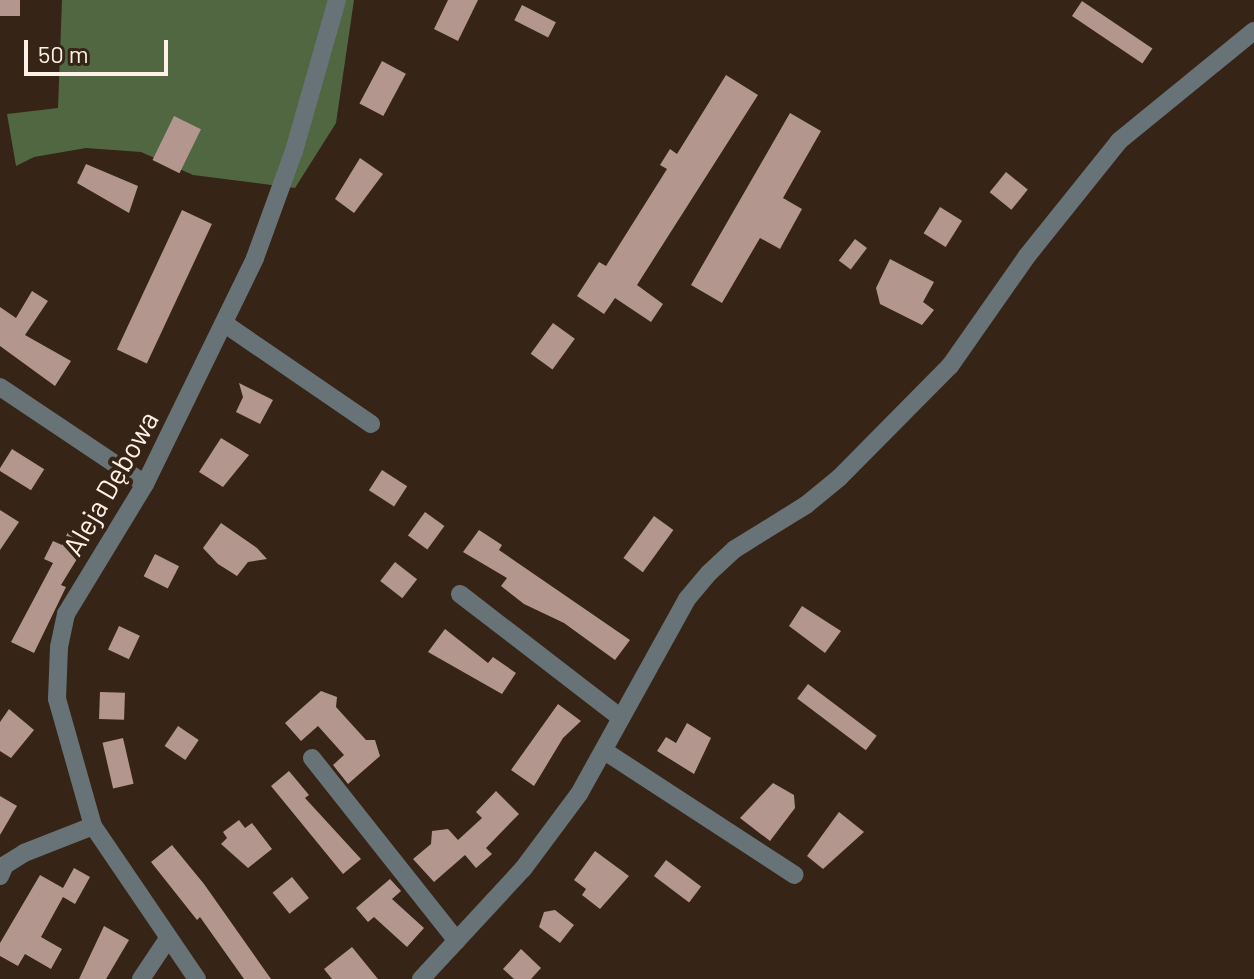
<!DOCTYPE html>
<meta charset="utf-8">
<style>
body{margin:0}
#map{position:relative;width:1254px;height:979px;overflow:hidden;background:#362416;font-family:Barlow,sans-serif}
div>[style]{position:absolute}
.forest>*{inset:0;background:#506742}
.building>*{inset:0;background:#b3978f;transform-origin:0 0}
.minor>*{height:18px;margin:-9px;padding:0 9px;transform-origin:9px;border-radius:9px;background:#687378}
span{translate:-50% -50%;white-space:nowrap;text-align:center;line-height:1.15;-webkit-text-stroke:8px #362416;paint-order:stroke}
.street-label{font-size:28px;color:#fef2e8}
.scale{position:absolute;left:24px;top:40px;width:144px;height:36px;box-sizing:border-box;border:4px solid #fef2e8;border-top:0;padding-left:10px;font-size:24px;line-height:28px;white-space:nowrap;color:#fef2e8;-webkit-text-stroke:6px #362416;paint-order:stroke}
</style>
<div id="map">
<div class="forest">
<div style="clip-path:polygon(62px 0,354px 0,336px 123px,295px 188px,193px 175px,141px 152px,86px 148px,34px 157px,16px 166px,7px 114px,58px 108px)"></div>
</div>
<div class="building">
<div style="left:0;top:0;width:20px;height:16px"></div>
<div style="clip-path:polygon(448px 0,478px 0,458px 41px,434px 29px)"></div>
<div style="left:1082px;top:1px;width:85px;height:18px;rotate:34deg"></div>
<div style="left:522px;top:5px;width:38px;height:17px;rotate:27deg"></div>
<div style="left:382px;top:61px;width:27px;height:48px;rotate:28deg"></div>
<div style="clip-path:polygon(726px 75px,758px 95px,637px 285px,663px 304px,651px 322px,615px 298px,604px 314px,577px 296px,599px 262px,606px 266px,667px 169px,660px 165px,670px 149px,677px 154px)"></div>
<div style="clip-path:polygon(790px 113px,821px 131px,783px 198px,802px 209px,780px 249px,760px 238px,722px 303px,691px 285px)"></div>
<div style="left:174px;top:116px;width:30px;height:49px;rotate:26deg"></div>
<div style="clip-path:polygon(360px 158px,383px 174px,354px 213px,335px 199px)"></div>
<div style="clip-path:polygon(86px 164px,138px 186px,129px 213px,77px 183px)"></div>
<div style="left:1006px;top:172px;width:28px;height:26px;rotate:39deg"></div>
<div style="left:940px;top:207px;width:26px;height:31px;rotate:32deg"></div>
<div style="left:182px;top:210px;width:33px;height:154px;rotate:25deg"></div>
<div style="left:855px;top:239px;width:15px;height:27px;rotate:37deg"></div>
<div style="clip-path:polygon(890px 259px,934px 282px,923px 302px,934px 310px,922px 325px,880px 304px,876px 288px)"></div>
<div style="clip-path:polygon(32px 291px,48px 301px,25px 335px,71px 361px,55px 386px,0 346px,0 307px,16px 318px)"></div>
<div style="left:553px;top:323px;width:27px;height:38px;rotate:36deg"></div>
<div style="clip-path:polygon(239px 383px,273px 400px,260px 424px,236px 412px,243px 397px)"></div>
<div style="clip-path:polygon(221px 438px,249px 455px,223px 487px,199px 472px)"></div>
<div style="left:12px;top:449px;width:38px;height:25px;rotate:32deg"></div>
<div style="left:382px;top:470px;width:30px;height:24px;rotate:33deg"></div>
<div style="clip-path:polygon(0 510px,19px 522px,0 550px)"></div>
<div style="left:425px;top:512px;width:24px;height:29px;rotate:36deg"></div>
<div style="left:654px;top:516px;width:24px;height:52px;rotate:36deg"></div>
<div style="clip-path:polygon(221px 523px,257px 548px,267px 559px,248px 562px,237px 576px,218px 564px,203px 548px)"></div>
<div style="clip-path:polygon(479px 530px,502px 545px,499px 550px,630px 640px,615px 660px,564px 623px,524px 604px,501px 586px,507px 578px,463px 552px)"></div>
<div style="clip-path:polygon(68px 532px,88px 541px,61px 585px,66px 587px,34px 653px,11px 642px,53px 563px,44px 559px,53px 541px,62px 545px)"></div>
<div style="left:155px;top:554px;width:27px;height:25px;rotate:27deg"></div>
<div style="left:395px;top:562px;width:28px;height:24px;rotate:38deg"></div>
<div style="clip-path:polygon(802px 606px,841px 631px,825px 653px,789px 626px)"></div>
<div style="left:119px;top:626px;width:23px;height:26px;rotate:25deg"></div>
<div style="clip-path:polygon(445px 629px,488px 663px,493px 657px,516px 673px,502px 694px,428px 652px)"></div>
<div style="left:808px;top:684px;width:86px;height:18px;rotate:37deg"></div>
<div style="clip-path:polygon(321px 691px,337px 697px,336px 707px,366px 740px,375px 740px,380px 756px,348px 784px,333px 765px,344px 755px,318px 726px,301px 741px,285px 723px)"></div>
<div style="left:100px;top:692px;width:25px;height:27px;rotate:2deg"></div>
<div style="clip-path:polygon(558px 704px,581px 721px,563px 738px,534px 786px,511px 770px)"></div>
<div style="clip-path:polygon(9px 709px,34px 730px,11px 758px,0 751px,0 722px)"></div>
<div style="clip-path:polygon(687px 723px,711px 738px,694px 774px,657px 751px,666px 737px,676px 743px)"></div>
<div style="left:178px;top:726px;width:25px;height:24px;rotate:34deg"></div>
<div style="left:123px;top:738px;width:47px;height:21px;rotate:77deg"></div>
<div style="clip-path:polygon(289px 771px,309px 795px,305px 798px,361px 859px,343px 874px,271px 786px)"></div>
<div style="clip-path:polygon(773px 783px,794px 795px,795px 808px,770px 841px,740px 818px)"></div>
<div style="clip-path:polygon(496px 791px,519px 814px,486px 848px,492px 854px,476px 868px,465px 855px,434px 882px,413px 859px,431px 844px,432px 831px,448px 829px,458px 840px,482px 818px,476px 812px)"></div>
<div style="clip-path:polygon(0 796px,17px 806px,0 835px)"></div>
<div style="clip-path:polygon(839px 812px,864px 832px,823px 869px,807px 856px)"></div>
<div style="clip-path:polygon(239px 820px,245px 828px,252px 823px,272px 849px,248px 868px,221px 844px,227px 838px,223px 832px)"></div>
<div style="clip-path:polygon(172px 845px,204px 884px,271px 979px,244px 979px,200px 917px,197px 920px,151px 862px)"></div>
<div style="clip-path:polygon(595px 851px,629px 876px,600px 909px,582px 895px,586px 889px,574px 880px)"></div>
<div style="left:666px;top:860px;width:44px;height:20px;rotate:37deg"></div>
<div style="clip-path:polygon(74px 868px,90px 877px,75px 904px,63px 897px,41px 937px,62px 949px,51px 969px,25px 954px,18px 966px,0 956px,0 943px,40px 875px,63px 888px)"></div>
<div style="left:292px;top:877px;width:27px;height:25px;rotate:51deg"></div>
<div style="clip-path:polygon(390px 879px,401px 891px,392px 899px,424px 928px,407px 947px,374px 917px,368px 922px,356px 908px)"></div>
<div style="clip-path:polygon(555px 910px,574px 925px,560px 943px,539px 927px,544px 912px)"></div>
<div style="clip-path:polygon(104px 926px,129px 940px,106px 979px,79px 979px)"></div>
<div style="clip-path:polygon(352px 947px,378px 979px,332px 979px,324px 969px)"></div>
<div style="clip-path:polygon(521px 949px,541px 968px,531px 979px,514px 979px,503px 969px)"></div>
</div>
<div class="minor">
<div style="left:225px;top:324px;width:177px;rotate:34.4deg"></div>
<div style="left:0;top:387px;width:174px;rotate:33.8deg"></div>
<div style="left:460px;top:594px;width:203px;rotate:37.6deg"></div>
<div style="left:606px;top:752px;width:225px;rotate:33.1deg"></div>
<div style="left:312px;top:758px;width:233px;rotate:51.6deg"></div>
<div style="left:0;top:876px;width:12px;rotate:-66deg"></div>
<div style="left:5px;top:865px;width:22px;rotate:-32deg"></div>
<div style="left:24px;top:853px;width:74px;rotate:-21.4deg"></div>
<div style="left:141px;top:979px;width:47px;rotate:-56.3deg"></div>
<div style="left:197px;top:979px;width:185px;rotate:-124.2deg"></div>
<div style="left:93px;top:826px;width:132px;rotate:-105.8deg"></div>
<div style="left:57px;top:699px;width:52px;rotate:-87.8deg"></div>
<div style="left:59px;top:647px;width:34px;rotate:-78deg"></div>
<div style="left:66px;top:614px;width:152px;rotate:-58.7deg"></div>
<div style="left:145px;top:484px;width:251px;rotate:-64deg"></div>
<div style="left:255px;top:258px;width:114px;rotate:-70deg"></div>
<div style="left:294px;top:151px;width:157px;rotate:-74.1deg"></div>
<div style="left:421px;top:979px;width:150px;rotate:-47.2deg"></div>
<div style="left:523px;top:869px;width:94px;rotate:-53.3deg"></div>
<div style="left:579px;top:794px;width:223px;rotate:-61deg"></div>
<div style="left:687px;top:599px;width:34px;rotate:-50deg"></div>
<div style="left:709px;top:573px;width:35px;rotate:-43deg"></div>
<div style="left:735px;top:549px;width:84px;rotate:-31.8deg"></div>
<div style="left:806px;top:505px;width:43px;rotate:-39.3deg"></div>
<div style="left:839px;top:478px;width:158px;rotate:-45.3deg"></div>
<div style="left:950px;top:366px;width:134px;rotate:-55deg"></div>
<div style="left:1027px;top:256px;width:147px;rotate:-51.3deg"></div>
<div style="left:1119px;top:141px;width:174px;rotate:-39.2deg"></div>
</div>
<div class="street-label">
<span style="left:110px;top:483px;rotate:-60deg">Aleja Dębowa</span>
</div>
<div class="scale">50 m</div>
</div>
